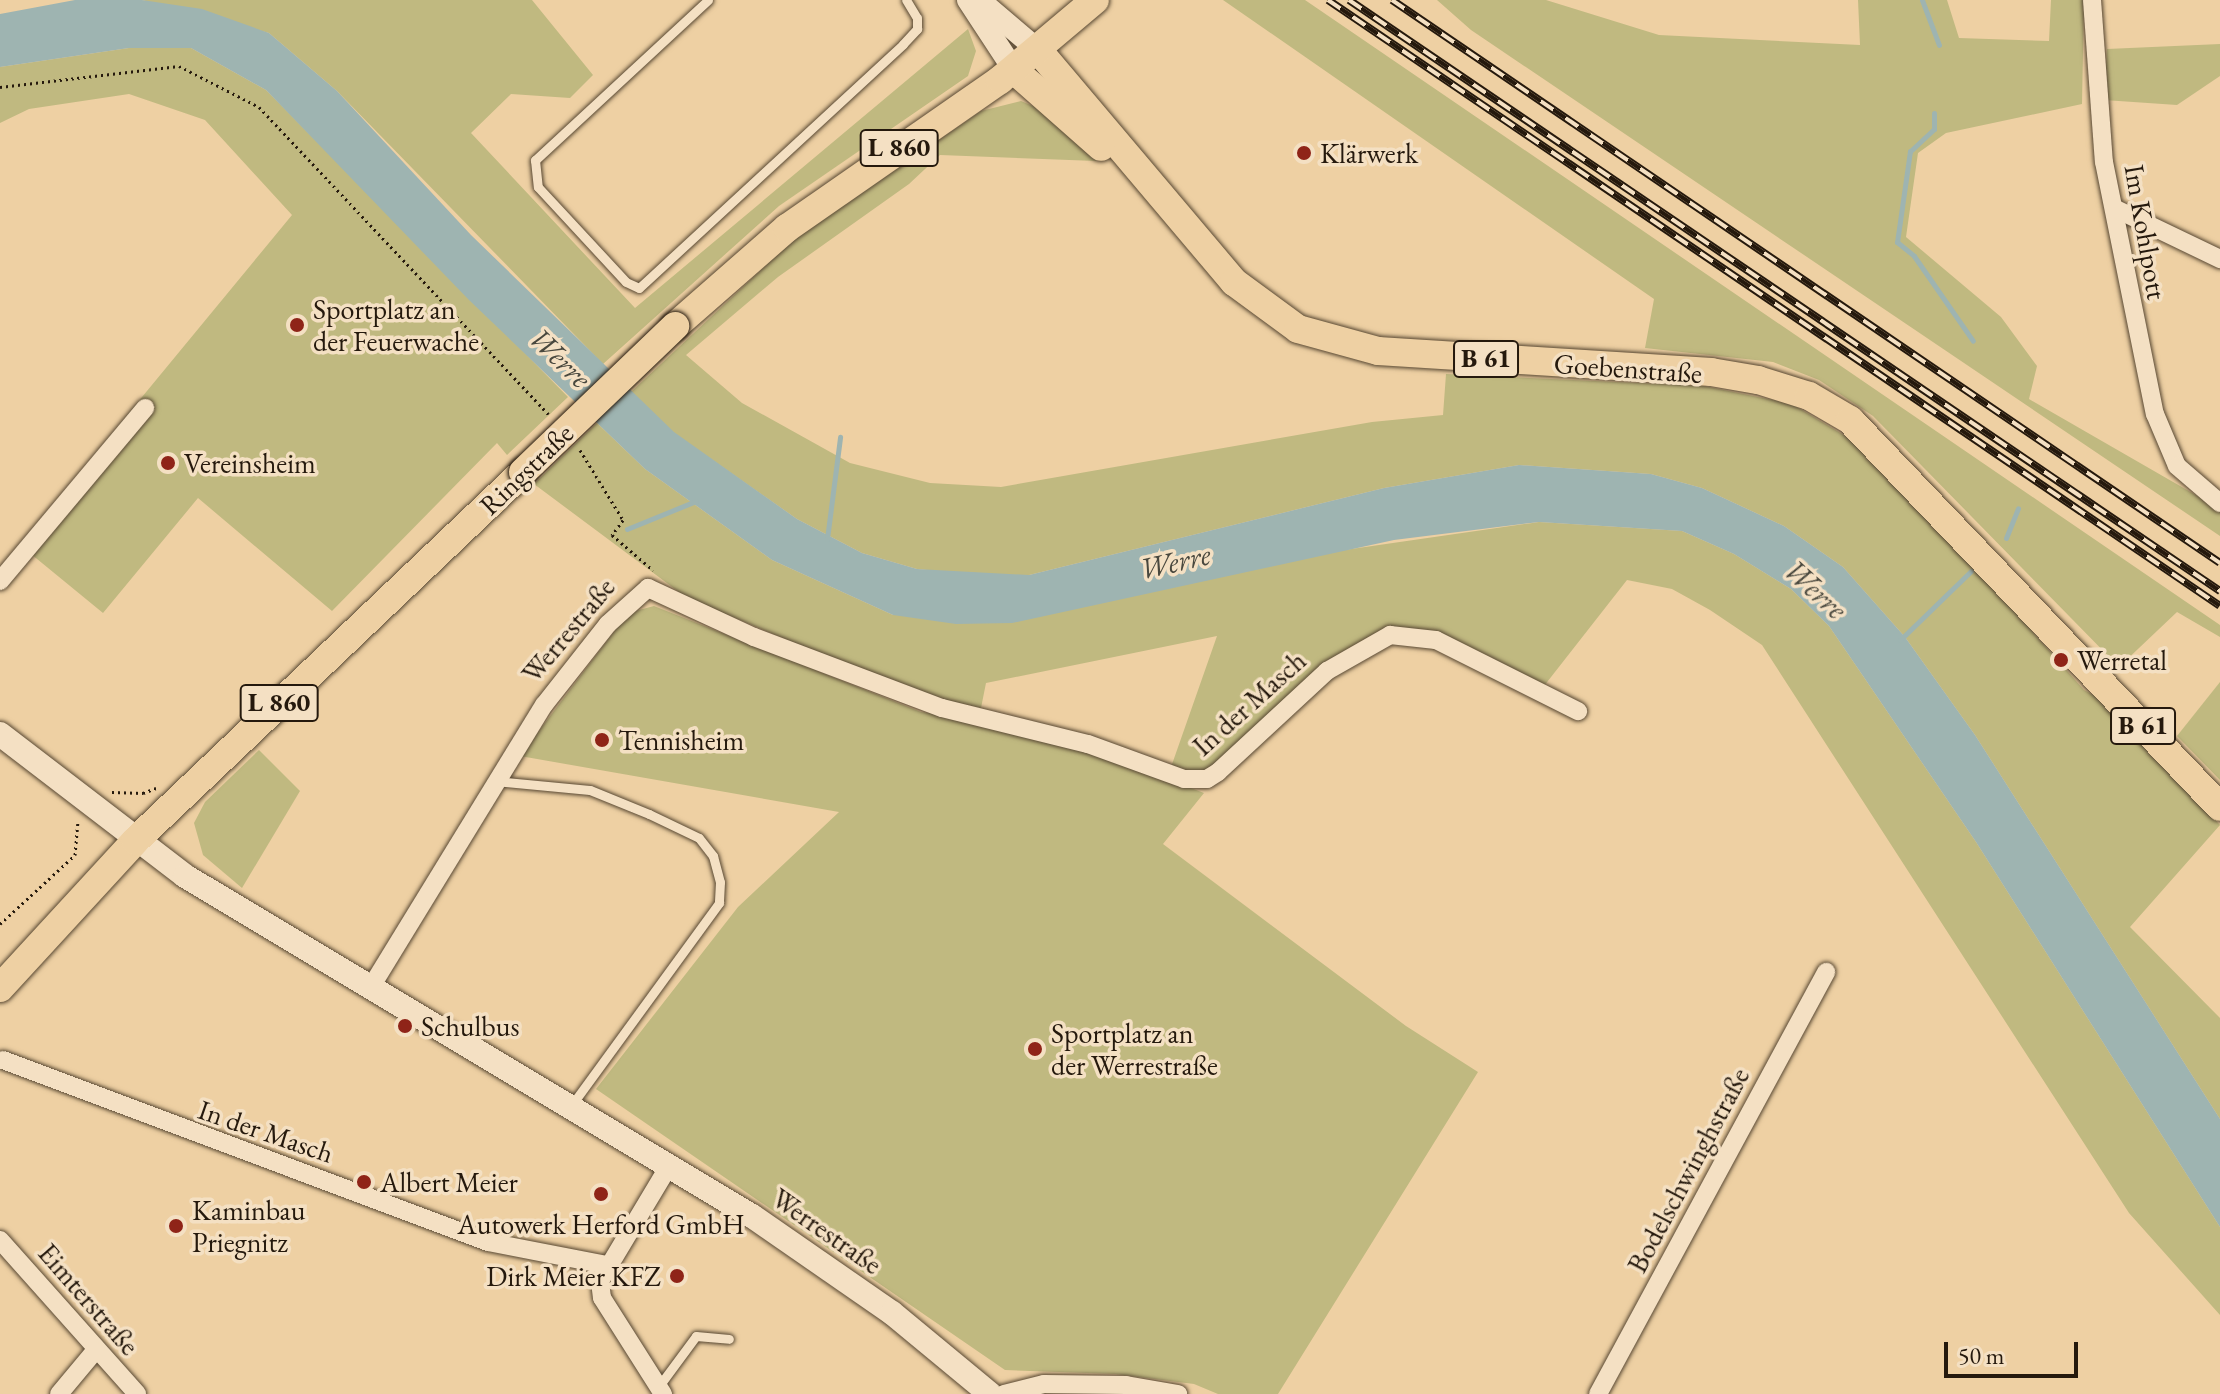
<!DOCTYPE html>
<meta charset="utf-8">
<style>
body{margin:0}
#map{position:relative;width:2220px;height:1394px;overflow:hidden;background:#eed0a3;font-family:"EB Garamond",serif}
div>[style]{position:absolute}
.green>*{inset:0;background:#c0b980}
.water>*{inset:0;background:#9eb4b1}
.stream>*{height:5px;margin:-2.5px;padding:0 2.5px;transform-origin:2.5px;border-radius:2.5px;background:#9eb4b1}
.path>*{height:3px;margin-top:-1.5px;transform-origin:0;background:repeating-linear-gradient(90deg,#25190d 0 2px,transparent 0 6px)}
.roads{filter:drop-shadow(0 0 2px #574732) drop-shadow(0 0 2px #574732)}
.service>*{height:9px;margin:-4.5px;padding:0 4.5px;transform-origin:4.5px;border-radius:4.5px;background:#f4e0c3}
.minor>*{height:18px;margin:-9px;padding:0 9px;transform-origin:9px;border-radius:9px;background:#f4e0c3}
.tertiary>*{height:22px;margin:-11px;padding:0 11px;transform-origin:11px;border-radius:11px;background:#f4e0c3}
.secondary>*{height:24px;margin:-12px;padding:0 12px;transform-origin:12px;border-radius:12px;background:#f4e0c3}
.primary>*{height:28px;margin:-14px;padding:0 14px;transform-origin:14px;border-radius:14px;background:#eed0a3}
.rail>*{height:8px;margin-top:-4px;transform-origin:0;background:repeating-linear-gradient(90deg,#f4e0c3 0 15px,#25190d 0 30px);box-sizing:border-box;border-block:2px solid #25190d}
.bridges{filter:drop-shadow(0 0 2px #25190d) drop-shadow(0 0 2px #25190d)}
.primary-bridge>*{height:28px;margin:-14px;padding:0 14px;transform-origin:14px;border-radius:14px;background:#eed0a3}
.dots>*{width:22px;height:22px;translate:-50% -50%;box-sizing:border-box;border:4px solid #f4e0c3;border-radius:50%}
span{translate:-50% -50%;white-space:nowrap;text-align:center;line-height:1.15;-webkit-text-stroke:7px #f4e0c3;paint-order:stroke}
.shield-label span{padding:2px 6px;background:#f4e0c3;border:2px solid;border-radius:6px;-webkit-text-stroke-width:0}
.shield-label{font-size:26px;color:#25190d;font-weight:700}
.poi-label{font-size:28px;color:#25190d}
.left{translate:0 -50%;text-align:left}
.right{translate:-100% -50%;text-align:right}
.street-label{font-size:28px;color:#25190d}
.water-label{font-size:30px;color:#49483e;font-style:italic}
.scale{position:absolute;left:1944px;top:1342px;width:134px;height:36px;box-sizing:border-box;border:4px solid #25190d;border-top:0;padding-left:10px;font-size:24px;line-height:28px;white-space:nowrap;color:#25190d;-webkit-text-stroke:6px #f4e0c3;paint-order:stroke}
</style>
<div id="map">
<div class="green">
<div style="clip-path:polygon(142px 0,532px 0,593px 75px,570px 98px,511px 94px,471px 133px,635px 308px,968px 29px,976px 51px,968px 76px,779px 206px,603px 364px,337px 91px,269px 33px)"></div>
<div style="clip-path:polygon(1223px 0,1305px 0,2220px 625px,2220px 637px,2177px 612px,2119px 667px,1873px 416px,1819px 380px,1773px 362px,1645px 348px,1654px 299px)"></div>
<div style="clip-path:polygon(1437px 0,1546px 0,1659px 35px,1860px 45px,1858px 0,1947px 0,1959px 38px,2049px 41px,2051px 0,2084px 0,2082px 104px,1946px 133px,1918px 153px,1906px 237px,2001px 317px,2037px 366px,2029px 399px,2220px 509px,2220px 536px,1471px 30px)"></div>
<div style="clip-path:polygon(2220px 44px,2220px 76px,2177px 105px,2104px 100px,2107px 49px)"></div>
<div style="clip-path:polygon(129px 48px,191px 48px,266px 90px,568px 397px,507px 455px,497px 443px,332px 611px,198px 498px,103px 613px,20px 545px,292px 215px,205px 120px,129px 94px,29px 109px,0 123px,0 67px)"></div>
<div style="clip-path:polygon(1021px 101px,1040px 109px,1093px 150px,1096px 161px,940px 155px,909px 184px,778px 277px,686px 355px,742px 403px,850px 463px,930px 483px,1001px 487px,1372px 422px,1443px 415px,1446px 374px,1704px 386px,1792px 404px,1867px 449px,2016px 605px,2031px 630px,2084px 690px,2108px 703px,2220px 825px,2130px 927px,2220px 1018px,2220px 1119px,1975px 735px,1905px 637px,1843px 567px,1784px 526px,1702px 488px,1651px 474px,1519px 465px,1384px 488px,1029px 575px,978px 575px,917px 569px,862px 553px,797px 519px,674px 433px,630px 393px,792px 241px,981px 111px)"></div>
<div style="clip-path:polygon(597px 423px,645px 469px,772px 560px,893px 615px,1539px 522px,1682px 531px,1734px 554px,1791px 589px,1829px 626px,1976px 842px,2220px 1227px,2220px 1315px,2129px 1213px,1762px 645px,1710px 610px,1672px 589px,1627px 580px,1544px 686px,1393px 630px,1200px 777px,1170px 770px,1217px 636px,986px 683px,981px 708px,920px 695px,687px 598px,534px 484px)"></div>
<div style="clip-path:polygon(654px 606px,921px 712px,982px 719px,1083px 747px,1204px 793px,1163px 844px,1406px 1026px,1478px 1072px,1278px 1394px,1218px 1394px,1194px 1384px,1115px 1374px,1005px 1370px,596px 1089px,738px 907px,839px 812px,520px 756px,628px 613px)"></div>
<div style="clip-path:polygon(2220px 682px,2220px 780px,2177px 736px)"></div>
<div style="clip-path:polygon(259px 750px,300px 791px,242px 888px,203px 855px,194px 823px,205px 802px)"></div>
</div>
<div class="water">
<div style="clip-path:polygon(75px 0,142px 0,202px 9px,269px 33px,337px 91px,471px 235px,674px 432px,797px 519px,862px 553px,917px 569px,1029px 575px,1384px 488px,1519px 465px,1651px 474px,1702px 488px,1784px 526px,1843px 567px,1905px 637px,1975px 735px,2220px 1119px,2220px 1227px,1976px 842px,1829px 626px,1791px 589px,1734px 554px,1682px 531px,1539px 522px,1394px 540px,1012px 623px,956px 624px,893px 615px,772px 560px,645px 469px,469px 300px,266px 90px,191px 48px,129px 48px,0 67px,0 14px)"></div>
</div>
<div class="stream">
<div style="left:1922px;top:0;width:48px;rotate:69.3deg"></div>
<div style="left:1934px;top:113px;width:16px;rotate:90deg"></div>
<div style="left:1934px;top:129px;width:33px;rotate:137deg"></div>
<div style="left:1910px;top:151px;width:92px;rotate:98.1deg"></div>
<div style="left:1897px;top:242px;width:22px;rotate:39deg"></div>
<div style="left:1914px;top:256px;width:103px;rotate:55.2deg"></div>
<div style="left:627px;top:529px;width:74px;rotate:-22.1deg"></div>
<div style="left:2006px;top:538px;width:32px;rotate:-68deg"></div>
<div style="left:827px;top:539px;width:103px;rotate:-82.7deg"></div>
<div style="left:1900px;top:640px;width:99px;rotate:-44.2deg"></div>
</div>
<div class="path">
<div style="left:0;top:87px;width:180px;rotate:-6.7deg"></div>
<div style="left:179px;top:66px;width:90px;rotate:27.1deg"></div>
<div style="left:259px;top:107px;width:422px;rotate:46.7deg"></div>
<div style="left:580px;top:450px;width:82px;rotate:58.4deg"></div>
<div style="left:623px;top:520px;width:19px;rotate:126deg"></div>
<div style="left:612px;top:535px;width:54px;rotate:40.5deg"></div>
<div style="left:112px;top:792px;width:31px;rotate:2deg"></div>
<div style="left:143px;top:793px;width:14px;rotate:-21deg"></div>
<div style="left:0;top:924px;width:102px;rotate:-42.6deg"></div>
<div style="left:75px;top:855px;width:35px;rotate:-85deg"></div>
</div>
<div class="roads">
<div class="service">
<div style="left:708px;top:0;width:236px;rotate:137.2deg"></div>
<div style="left:535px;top:160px;width:27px;rotate:84deg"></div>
<div style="left:538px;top:187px;width:129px;rotate:47.2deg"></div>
<div style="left:626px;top:282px;width:14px;rotate:25deg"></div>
<div style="left:639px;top:288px;width:359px;rotate:-42.7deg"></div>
<div style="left:903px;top:44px;width:21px;rotate:-47deg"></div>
<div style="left:917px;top:29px;width:11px;rotate:-90deg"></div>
<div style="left:917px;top:18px;width:21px;rotate:-121deg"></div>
<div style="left:495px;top:781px;width:95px;rotate:5.4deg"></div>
<div style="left:590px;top:790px;width:64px;rotate:22.1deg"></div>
<div style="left:649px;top:814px;width:55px;rotate:25.6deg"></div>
<div style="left:699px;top:838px;width:23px;rotate:52deg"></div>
<div style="left:713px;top:856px;width:27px;rotate:75deg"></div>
<div style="left:720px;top:882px;width:21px;rotate:93deg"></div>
<div style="left:719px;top:903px;width:251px;rotate:126.1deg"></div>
<div style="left:659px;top:1386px;width:62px;rotate:-53.5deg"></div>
<div style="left:696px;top:1336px;width:33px;rotate:5deg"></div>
</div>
<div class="minor">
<div style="left:2092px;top:0;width:162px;rotate:85.8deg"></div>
<div style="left:2104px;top:162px;width:257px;rotate:78.6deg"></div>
<div style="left:2155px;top:414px;width:56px;rotate:67.1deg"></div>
<div style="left:2177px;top:466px;width:57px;rotate:40.7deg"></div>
<div style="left:2114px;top:208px;width:118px;rotate:25.7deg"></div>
<div style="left:0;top:581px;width:226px;rotate:-50deg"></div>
<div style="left:371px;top:987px;width:331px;rotate:-58.5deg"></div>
<div style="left:544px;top:705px;width:103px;rotate:-51.7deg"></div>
<div style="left:608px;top:624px;width:54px;rotate:-42deg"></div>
<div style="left:648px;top:588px;width:117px;rotate:24.8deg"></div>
<div style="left:754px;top:637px;width:201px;rotate:20.7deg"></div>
<div style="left:942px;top:708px;width:150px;rotate:13.9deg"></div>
<div style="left:1088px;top:744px;width:102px;rotate:20deg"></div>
<div style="left:1184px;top:779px;width:23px"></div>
<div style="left:1207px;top:779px;width:13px;rotate:-32deg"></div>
<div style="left:1218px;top:772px;width:149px;rotate:-42.8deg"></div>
<div style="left:1327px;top:671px;width:73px;rotate:-29.7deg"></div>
<div style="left:1390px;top:635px;width:46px;rotate:6.2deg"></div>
<div style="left:1436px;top:640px;width:159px;rotate:26.6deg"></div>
<div style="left:3px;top:1060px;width:518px;rotate:20.57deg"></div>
<div style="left:488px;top:1242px;width:120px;rotate:11deg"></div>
<div style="left:0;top:1240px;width:206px;rotate:48.3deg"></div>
<div style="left:59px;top:1394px;width:56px;rotate:-50.1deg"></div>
<div style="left:663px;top:1394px;width:114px;rotate:-122.4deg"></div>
<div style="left:602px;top:1298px;width:17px;rotate:-97deg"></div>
<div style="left:600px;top:1281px;width:136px;rotate:-59.1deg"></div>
<div style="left:1004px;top:1394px;width:41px;rotate:-14deg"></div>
<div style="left:1044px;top:1384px;width:82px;rotate:0.7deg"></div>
<div style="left:1126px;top:1385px;width:53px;rotate:9.8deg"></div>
<div style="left:1598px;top:1394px;width:480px;rotate:-61.6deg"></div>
</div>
<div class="tertiary">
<div style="left:968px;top:0;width:84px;rotate:56.7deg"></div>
<div style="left:979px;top:0;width:77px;rotate:40.3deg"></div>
</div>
<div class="secondary">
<div style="left:0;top:734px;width:233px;rotate:37.5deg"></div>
<div style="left:185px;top:876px;width:661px;rotate:30.95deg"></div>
<div style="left:752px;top:1216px;width:170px;rotate:34.7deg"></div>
<div style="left:892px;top:1313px;width:127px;rotate:39.6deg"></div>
</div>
<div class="primary">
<div style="left:1038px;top:50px;width:304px;rotate:49.8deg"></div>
<div style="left:1234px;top:282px;width:79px;rotate:36.3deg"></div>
<div style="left:1298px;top:329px;width:83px;rotate:15.4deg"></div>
<div style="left:1378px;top:351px;width:334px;rotate:3.6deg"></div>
<div style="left:1711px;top:372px;width:48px;rotate:9.7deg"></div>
<div style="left:1758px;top:380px;width:53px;rotate:17.4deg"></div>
<div style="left:1809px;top:396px;width:48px;rotate:30.3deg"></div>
<div style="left:1850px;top:420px;width:535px;rotate:46.29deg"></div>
<div style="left:1014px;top:70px;width:116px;rotate:41.5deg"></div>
<div style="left:675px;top:326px;width:149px;rotate:-41.2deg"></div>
<div style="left:787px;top:228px;width:259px;rotate:-34.8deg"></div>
<div style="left:1000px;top:80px;width:124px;rotate:-40.1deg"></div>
<div style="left:0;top:988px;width:200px;rotate:-47.4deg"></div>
<div style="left:135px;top:841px;width:535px;rotate:-43.56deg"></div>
</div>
</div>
<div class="rail">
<div style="left:1328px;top:0;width:1078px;rotate:34.19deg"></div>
<div style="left:1349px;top:0;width:1053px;rotate:34.16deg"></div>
<div style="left:1392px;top:0;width:1001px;rotate:34.21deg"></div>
</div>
<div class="bridges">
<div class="primary-bridge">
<div style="left:523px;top:472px;width:211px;rotate:-43.8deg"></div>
</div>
</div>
<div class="dots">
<div style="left:1304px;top:153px;background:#8f2418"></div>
<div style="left:297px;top:325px;background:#8f2418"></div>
<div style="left:168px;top:463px;background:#8f2418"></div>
<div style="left:2061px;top:660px;background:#8f2418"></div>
<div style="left:602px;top:740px;background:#8f2418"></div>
<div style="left:405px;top:1026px;background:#8f2418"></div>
<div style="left:1035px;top:1049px;background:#8f2418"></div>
<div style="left:364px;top:1182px;background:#8f2418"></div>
<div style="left:601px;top:1194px;background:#8f2418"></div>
<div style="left:176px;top:1226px;background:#8f2418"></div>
<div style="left:677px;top:1276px;background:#8f2418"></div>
</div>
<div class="shield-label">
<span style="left:899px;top:148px">L 860</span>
<span style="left:1486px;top:359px">B 61</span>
<span style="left:279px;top:703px">L 860</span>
<span style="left:2143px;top:726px">B 61</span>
</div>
<div class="poi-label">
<span class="left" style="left:1320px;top:153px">Klärwerk</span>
<span class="left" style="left:313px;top:325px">Sportplatz an<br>der Feuerwache</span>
<span class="left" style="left:184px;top:463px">Vereinsheim</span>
<span class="left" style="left:2077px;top:660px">Werretal</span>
<span class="left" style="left:618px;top:740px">Tennisheim</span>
<span class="left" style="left:421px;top:1026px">Schulbus</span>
<span class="left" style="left:1051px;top:1049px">Sportplatz an<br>der Werrestraße</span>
<span class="left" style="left:380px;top:1182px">Albert Meier</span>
<span class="left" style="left:192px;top:1226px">Kaminbau<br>Priegnitz</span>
<span style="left:601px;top:1224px">Autowerk Herford GmbH</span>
<span class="right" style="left:661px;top:1276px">Dirk Meier KFZ</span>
</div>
<div class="street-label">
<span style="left:2146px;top:232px;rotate:80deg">Im Kohlpott</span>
<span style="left:1628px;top:368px;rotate:4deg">Goebenstraße</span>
<span style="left:526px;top:469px;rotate:-44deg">Ringstraße</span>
<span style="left:568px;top:630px;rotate:-50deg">Werrestraße</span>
<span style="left:1249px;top:703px;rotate:-42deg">In der Masch</span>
<span style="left:266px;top:1131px;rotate:19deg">In der Masch</span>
<span style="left:1688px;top:1170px;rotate:-62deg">Bodelschwinghstraße</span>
<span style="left:827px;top:1231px;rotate:35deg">Werrestraße</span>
<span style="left:89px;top:1299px;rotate:49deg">Eimterstraße</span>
</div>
<div class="water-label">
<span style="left:560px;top:358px;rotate:44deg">Werre</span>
<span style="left:1175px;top:562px;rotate:-13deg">Werre</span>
<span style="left:1815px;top:590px;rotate:42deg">Werre</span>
</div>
<div class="scale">50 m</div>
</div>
